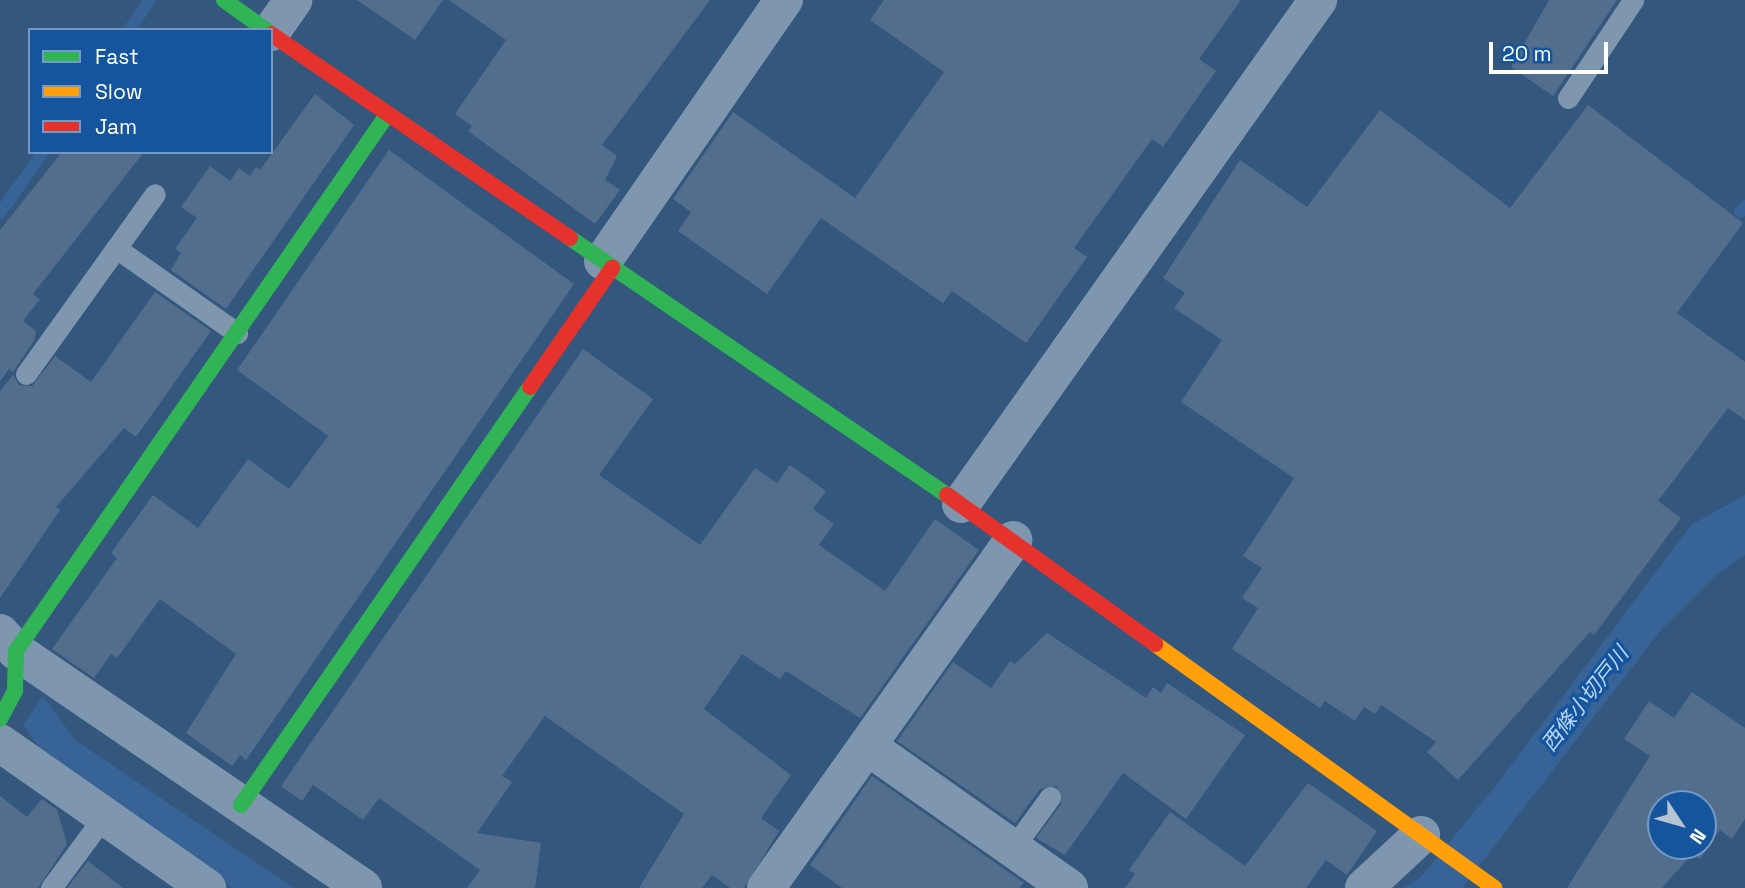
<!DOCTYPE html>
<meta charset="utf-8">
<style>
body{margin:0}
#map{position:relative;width:1745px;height:888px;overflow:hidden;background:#34577e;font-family:"Space Grotesk","Noto Sans JP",sans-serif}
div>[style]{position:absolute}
.water>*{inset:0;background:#376396}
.stream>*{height:12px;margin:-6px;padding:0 6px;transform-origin:6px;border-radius:6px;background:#376396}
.building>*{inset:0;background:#526e8c}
.lane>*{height:21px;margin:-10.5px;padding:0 10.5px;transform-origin:10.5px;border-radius:10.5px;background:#7f96af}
.street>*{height:38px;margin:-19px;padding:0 19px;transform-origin:19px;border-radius:19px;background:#7f96af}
.fast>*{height:16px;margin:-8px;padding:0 8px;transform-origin:8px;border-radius:8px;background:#30b455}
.slow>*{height:16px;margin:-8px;padding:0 8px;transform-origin:8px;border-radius:8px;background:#ff9f0a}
.jam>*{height:16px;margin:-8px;padding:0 8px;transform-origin:8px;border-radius:8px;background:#e5322d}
span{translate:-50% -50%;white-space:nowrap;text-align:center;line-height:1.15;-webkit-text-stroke:6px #15559d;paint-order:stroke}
.water-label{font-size:21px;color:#b9d8f9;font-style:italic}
.legend{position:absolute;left:28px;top:28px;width:245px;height:126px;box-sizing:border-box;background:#15559d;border:2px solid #7399c4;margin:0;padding:9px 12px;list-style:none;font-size:21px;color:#fff}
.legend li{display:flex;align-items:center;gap:14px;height:35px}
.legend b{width:35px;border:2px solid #7399c4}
.north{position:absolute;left:1647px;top:790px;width:70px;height:70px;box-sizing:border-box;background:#15559d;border:2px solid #7399c4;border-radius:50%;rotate:126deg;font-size:19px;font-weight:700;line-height:28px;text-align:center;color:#fff}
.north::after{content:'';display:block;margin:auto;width:24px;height:32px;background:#b8c4d2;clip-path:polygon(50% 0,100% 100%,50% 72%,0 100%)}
.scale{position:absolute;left:1489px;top:42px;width:119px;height:32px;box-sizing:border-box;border:4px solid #fff;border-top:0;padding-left:9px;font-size:21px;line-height:24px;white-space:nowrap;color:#fff;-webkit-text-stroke:5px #15559d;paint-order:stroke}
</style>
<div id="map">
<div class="water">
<div style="clip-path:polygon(1745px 495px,1745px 555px,1715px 576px,1661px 630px,1462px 888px,1404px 888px,1422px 876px,1501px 779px,1691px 525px)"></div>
<div style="clip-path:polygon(43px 696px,75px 740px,294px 888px,233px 888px,53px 767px,23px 725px)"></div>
</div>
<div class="stream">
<div style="left:129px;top:30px;width:37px;rotate:-55deg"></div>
<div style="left:1740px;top:212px;width:8px;rotate:-50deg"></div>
<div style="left:0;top:213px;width:75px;rotate:-54.8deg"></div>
</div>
<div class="building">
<div style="clip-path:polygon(357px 0,443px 0,415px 40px)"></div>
<div style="clip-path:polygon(449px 0,710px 0,602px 145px,617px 156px,605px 180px,620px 190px,595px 224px,468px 131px,472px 126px,455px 114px,506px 40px)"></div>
<div style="clip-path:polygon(884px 0,1241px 0,1199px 59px,1216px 71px,1163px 147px,1152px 139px,1074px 248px,1087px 257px,1026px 343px,952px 291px,943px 303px,821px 218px,767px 294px,678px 231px,691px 212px,673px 199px,733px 112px,855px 198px,944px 72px,870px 20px)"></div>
<div style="clip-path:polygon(1549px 0,1617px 0,1553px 96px,1511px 67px)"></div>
<div style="clip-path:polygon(315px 94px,354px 125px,226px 309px,171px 270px,181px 253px,175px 249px,197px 218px,181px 207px,210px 166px,230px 181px,239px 168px,250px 176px,256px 167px,260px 170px)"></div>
<div style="clip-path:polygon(1588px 105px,1743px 223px,1677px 313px,1745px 362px,1745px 420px,1728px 408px,1658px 501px,1681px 518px,1594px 635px,1590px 632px,1458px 780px,1427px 752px,1436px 742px,1381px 705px,1375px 714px,1364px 707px,1355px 721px,1325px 701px,1320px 708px,1232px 649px,1258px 608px,1242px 598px,1262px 568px,1243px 556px,1294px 478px,1181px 402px,1222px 340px,1174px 308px,1185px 293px,1163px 278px,1240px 160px,1307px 207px,1380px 110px,1510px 208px)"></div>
<div style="clip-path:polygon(389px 150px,574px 284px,246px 760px,240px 755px,232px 766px,186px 733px,236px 654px,160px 599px,117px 658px,111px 654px,94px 678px,52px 649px,117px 558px,111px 553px,153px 495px,198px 528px,248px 459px,289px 489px,328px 436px,237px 370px)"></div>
<div style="clip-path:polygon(62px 152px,144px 152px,33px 294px,40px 299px,23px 321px,36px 331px,34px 341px,13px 372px,9px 369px,0 381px,0 230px)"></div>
<div style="clip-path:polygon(155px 292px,211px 331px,136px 437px,124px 428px,56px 507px,60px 510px,0 598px,0 391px,13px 375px,19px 385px,32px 386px,55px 356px,91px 382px)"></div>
<div style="clip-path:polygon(583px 349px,653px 399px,599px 475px,700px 545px,755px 468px,777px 483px,790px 465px,826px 491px,813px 509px,834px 524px,819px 545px,885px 591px,935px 519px,979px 550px,860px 718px,786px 671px,780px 679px,742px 654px,704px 709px,791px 775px,761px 818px,779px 831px,744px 888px,730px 888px,712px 875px,702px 888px,639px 888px,684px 814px,545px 716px,502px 776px,512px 782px,477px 833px,541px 843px,535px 888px,467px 888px,480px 870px,379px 798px,363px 820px,313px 785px,302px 801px,281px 786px)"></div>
<div style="clip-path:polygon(1047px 633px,1146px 698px,1153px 687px,1161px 693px,1167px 683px,1245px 735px,1186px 819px,1123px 773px,1065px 855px,1036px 838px,1061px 804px,1057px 786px,1040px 789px,1015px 823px,897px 741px,953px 662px,991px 688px,1010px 661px,1015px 664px)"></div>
<div style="clip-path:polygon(evenodd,1692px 692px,1745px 728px,1745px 819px,1732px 839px,1720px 830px,1700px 859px,1692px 854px,1662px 888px,1567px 888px,1650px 756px,1624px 739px,1649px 701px,1674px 718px,1692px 692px,1661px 804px,1703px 804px,1703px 846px,1661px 846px,1661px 804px)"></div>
<div style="clip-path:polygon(872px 776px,1024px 883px,1019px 888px,842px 888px,810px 865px)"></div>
<div style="clip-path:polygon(1308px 783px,1377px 831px,1347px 875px,1326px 860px,1306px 888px,1125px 888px,1135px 874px,1129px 870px,1170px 812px,1245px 866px)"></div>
<div style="clip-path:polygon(0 796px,27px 817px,42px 799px,57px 810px,67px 844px,38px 888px,0 888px)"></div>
<div style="clip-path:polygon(88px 861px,123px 888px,67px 888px)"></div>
</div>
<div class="lane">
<div style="left:1568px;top:98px;width:118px;rotate:-56.4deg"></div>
<div style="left:116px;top:248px;width:148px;rotate:35.1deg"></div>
<div style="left:26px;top:374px;width:221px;rotate:-54.4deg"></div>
<div style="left:1013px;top:848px;width:63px;rotate:-54deg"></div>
<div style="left:51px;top:888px;width:86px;rotate:-53.5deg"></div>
</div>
<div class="street">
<div style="left:271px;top:32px;width:39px;rotate:-55deg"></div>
<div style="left:603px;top:261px;width:318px;rotate:-55.3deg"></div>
<div style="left:961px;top:504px;width:618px;rotate:-54.69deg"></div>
<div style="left:0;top:633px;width:24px;rotate:48deg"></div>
<div style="left:16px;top:651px;width:420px;rotate:34.3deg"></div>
<div style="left:0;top:743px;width:253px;rotate:35deg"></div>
<div style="left:867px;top:746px;width:247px;rotate:35.1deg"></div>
<div style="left:766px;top:888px;width:427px;rotate:-54.6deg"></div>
<div style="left:1364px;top:888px;width:78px;rotate:-42.9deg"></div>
</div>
<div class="fast">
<div style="left:224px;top:0;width:52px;rotate:35.5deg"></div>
<div style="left:570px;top:238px;width:456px;rotate:34.3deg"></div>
<div style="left:0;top:719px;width:32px;rotate:-62deg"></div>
<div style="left:15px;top:691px;width:40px;rotate:-88.6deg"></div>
<div style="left:16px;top:651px;width:652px;rotate:-55.31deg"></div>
<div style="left:241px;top:805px;width:508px;rotate:-55.34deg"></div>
</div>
<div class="slow">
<div style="left:1155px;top:644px;width:418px;rotate:35.7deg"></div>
</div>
<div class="jam">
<div style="left:271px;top:34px;width:362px;rotate:34.3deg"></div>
<div style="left:530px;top:387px;width:145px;rotate:-55.4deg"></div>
<div style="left:947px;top:495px;width:256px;rotate:35.6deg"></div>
</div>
<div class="water-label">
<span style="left:1585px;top:699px;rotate:-52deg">西條小切戸川</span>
</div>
<ul class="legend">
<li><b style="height:9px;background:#30b455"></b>Fast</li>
<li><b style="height:9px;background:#ff9f0a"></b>Slow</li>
<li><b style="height:9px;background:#e5322d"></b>Jam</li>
</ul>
<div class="north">N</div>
<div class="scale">20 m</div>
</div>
